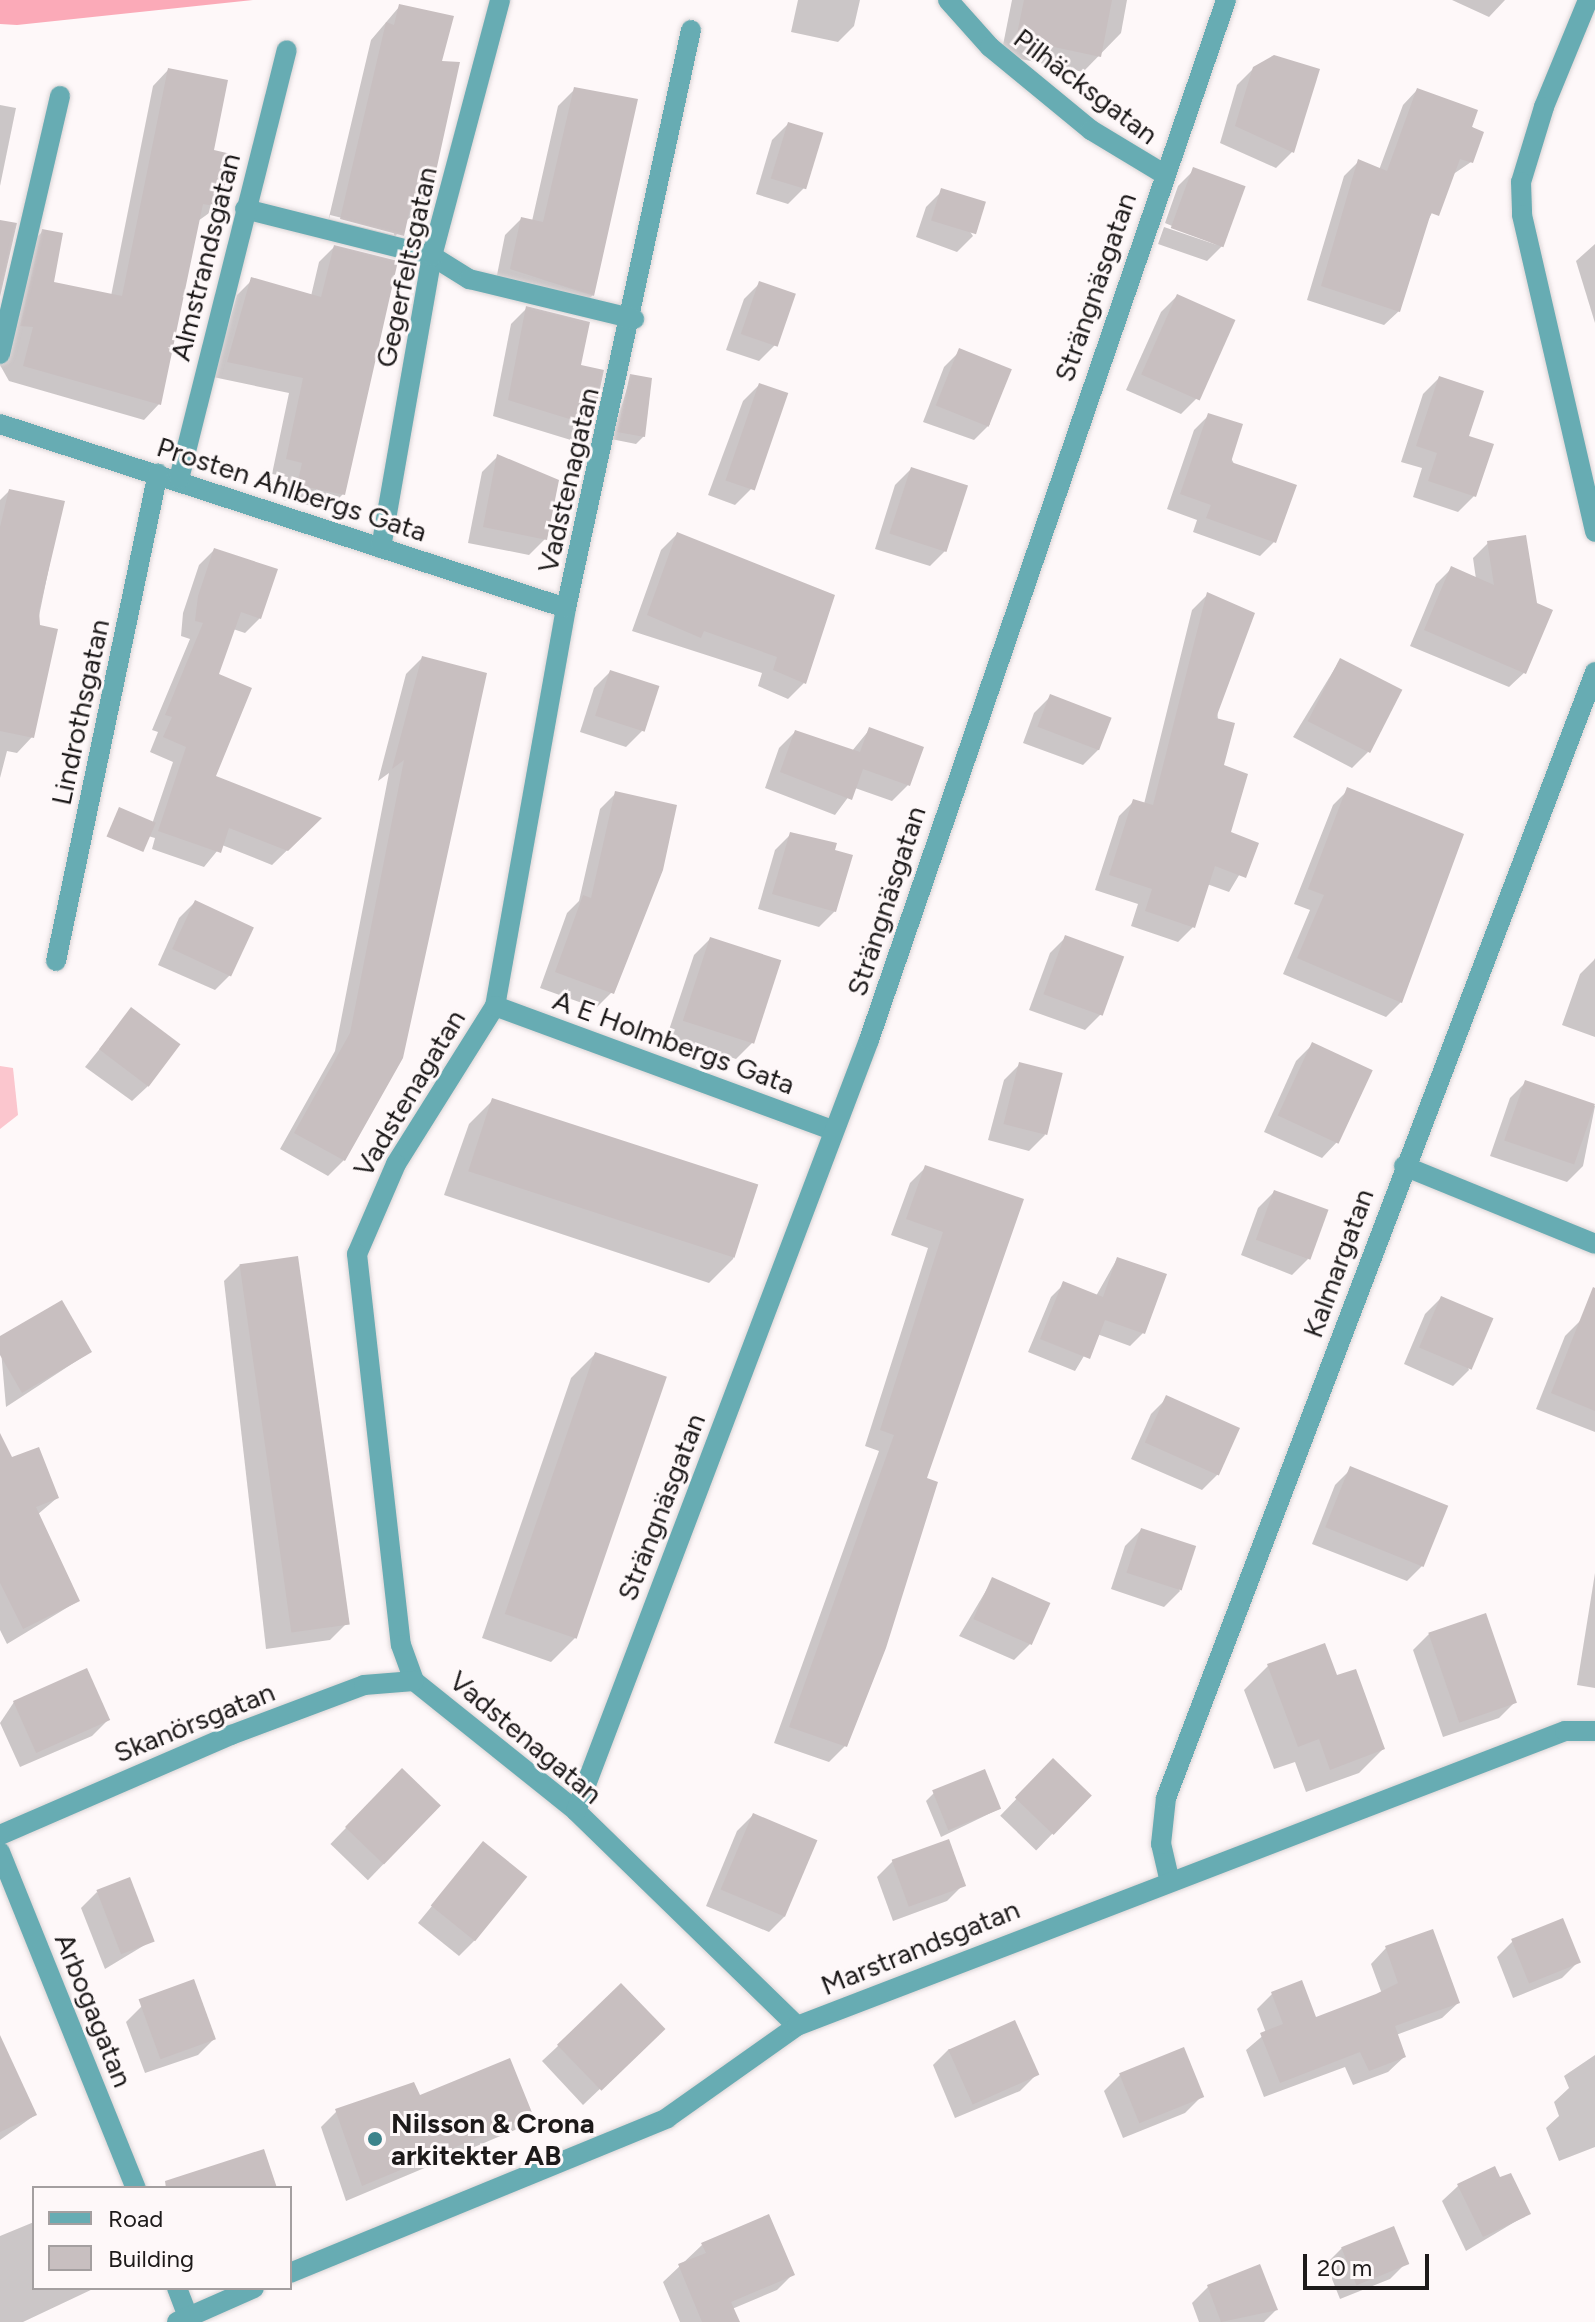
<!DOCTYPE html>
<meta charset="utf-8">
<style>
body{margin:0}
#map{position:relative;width:1595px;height:2322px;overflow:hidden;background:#fef8f9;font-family:Figtree,sans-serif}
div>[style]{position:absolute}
.green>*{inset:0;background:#fbc6ce}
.forest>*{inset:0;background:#fbaab8}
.shadow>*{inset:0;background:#0003;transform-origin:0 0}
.building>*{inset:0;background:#c8bfc0;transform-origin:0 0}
.roads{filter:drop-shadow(0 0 2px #dad4d5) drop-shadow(0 0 2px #dad4d5)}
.street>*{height:20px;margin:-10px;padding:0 10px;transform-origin:10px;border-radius:10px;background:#67acb3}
.dots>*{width:22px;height:22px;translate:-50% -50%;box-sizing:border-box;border:4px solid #fef8f9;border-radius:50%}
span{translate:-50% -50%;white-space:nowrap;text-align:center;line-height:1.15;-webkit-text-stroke:6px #fef8f9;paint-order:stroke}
.street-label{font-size:28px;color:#1d1a1a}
.poi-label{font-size:28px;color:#1d1a1a;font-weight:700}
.left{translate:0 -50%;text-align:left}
.legend{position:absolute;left:32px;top:2186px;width:260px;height:104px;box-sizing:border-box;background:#fef8f9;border:2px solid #a49fa0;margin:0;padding:10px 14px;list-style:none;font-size:24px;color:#1d1a1a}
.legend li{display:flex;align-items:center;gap:16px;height:40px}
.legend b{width:40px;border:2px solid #a49fa0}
.scale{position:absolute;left:1303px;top:2254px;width:126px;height:36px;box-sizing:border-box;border:4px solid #1d1a1a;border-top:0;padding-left:10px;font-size:24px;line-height:28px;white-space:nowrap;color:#1d1a1a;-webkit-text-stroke:6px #fef8f9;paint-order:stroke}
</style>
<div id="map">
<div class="green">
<div style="clip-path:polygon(0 1066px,13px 1068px,18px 1115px,0 1129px)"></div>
</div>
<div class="forest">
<div style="clip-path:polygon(0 0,253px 0,17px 25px,0 24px)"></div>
</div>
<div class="shadow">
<div style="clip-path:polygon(798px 0,860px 0,854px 26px,838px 42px,791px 32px)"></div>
<div style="clip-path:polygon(1012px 0,1127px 0,1121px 33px,1083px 72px,1001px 55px)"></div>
<div style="clip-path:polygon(1452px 0,1505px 0,1489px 17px)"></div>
<div style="clip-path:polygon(evenodd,399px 7px,440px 62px,426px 207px,405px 221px,387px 250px,325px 234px,371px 40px,399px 7px,330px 215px,394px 231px,394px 235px,329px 219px,330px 215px)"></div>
<div style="clip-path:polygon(1254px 68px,1317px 70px,1292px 152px,1276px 168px,1220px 143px,1237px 85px)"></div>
<div style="clip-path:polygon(168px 70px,212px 152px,219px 206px,198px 221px,159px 404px,144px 420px,9px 381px,0 365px,28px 246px,43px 231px,51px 283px,111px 296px,153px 86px)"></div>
<div style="clip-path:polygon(574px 90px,593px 295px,577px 311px,495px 285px,505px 235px,521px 219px,532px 221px,558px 106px)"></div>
<div style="clip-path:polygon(1417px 90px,1481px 133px,1471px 162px,1452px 175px,1424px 228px,1399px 311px,1384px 325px,1307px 300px,1344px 176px,1359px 161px,1379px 170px,1403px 105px)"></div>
<div style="clip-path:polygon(0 105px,16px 108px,0 186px)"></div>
<div style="clip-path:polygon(788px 124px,804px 188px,788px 204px,756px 194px,772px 140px)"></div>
<div style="clip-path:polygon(1194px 170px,1223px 245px,1207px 261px,1158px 244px,1164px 227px,1217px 245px,1165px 223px,1178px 186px)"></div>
<div style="clip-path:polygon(942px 191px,973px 236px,957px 252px,916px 237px,926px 207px)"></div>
<div style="clip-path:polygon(1595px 244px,1595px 323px,1576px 261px)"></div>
<div style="clip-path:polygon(334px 247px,343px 494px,328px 509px,283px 500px,288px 477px,272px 474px,289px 393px,213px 377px,237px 295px,252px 280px,311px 296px,319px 262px)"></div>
<div style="clip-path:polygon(760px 283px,775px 345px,759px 361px,726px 350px,744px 299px)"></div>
<div style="clip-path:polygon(1177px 296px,1197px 398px,1181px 414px,1126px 390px,1161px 312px)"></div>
<div style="clip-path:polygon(527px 308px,579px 367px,590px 425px,574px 441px,493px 416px,511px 324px)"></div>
<div style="clip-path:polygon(960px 351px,990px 424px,974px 440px,923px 422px,944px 367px)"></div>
<div style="clip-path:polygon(631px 376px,644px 436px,636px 444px,611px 439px)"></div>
<div style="clip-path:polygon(1439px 378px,1474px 496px,1458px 512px,1413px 497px,1422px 468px,1401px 462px,1423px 394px)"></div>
<div style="clip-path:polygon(759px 385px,751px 489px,735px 505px,708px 495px,743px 401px)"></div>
<div style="clip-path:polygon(1209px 415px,1274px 542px,1260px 556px,1193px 532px,1197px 520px,1167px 509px,1194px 430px)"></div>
<div style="clip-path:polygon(498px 456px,545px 539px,529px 555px,468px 543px,482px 472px)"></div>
<div style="clip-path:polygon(911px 469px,946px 550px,930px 566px,875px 549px,895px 485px)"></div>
<div style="clip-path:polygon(9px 491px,62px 503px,37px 626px,32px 737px,17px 753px,7px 751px,0 778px,0 500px)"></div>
<div style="clip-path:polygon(677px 534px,804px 683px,788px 699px,758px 686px,762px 673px,632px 631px,661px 550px)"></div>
<div style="clip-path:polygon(1488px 543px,1535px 604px,1525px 672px,1509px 687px,1410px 646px,1436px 584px,1451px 569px,1476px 579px,1473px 558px)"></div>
<div style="clip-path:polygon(214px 550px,260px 618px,245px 633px,233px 629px,216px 676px,213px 777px,319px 819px,272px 865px,222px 845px,204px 867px,152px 849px,155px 838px,148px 836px,173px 762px,150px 752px,158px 732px,152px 730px,190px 639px,181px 636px,183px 613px,199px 565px)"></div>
<div style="clip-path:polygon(1207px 595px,1228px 833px,1257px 845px,1229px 892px,1207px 884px,1193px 927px,1178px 942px,1131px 926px,1138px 904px,1095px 890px,1119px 816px,1134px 801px,1144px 804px,1192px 610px)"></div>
<div style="clip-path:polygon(422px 658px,344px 1160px,328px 1176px,280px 1149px,335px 1051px,389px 773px,378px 781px,406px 674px)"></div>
<div style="clip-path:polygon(1340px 660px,1368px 752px,1352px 768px,1293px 737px)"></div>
<div style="clip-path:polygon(610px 672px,642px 731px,626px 747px,580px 732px,594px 688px)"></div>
<div style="clip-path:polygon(1050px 697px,1099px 749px,1083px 765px,1023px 743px,1034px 713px)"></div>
<div style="clip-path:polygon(870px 729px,908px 785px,892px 801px,855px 788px,835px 815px,765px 788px,779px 748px,795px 732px,852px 751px)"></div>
<div style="clip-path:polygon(1348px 790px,1401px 1002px,1386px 1017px,1283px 974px,1310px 910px,1294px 904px,1333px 805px)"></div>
<div style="clip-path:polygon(616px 793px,612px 992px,596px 1008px,540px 988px,567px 913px,579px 901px,600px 809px)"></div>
<div style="clip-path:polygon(791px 834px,835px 911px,819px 927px,758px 909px,775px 850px)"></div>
<div style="clip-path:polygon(195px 902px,231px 974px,215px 990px,158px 965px,179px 918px)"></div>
<div style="clip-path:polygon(1066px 937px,1101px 1014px,1085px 1030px,1029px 1010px,1050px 953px)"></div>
<div style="clip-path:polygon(710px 939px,752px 1043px,736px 1059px,667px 1036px,694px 955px)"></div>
<div style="clip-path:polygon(1594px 960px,1595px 958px,1595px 1037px,1562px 1025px,1580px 974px)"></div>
<div style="clip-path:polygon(131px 1010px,148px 1086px,132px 1101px,85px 1067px)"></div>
<div style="clip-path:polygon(1312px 1045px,1337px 1142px,1322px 1158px,1264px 1132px,1296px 1061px)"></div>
<div style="clip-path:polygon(1020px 1064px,1045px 1135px,1029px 1151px,988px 1140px,1004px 1080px)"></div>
<div style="clip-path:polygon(1526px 1082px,1595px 1106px,1583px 1166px,1567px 1182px,1490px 1156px,1510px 1098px)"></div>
<div style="clip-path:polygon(493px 1100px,756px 1188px,733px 1259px,709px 1283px,444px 1195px,469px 1124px)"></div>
<div style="clip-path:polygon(926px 1167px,1022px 1200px,925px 1479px,936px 1483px,845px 1746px,829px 1762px,774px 1743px,879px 1451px,865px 1446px,928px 1248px,891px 1235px,910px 1183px)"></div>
<div style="clip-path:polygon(1274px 1192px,1308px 1259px,1292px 1275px,1241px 1255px,1258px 1208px)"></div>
<div style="clip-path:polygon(1117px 1259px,1143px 1333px,1130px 1346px,1097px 1334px,1075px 1371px,1028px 1352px,1051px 1297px,1064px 1284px,1096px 1296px)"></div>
<div style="clip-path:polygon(240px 1265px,346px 1624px,330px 1640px,266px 1649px,224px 1281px)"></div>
<div style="clip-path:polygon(1441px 1298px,1469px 1370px,1453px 1386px,1404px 1364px,1425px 1314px)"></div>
<div style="clip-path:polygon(1581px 1320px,1595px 1326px,1595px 1432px,1536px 1409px,1565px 1336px)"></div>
<div style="clip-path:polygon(0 1339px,90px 1352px,6px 1407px)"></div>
<div style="clip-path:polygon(595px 1354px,575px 1638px,551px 1662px,482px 1638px,571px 1378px)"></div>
<div style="clip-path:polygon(1167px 1398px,1218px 1474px,1202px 1490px,1131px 1459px,1151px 1414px)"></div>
<div style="clip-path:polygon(0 1463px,57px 1498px,37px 1515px,78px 1601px,7px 1644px,0 1630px)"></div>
<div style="clip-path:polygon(1351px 1469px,1423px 1565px,1407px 1581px,1312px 1544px,1335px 1485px)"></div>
<div style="clip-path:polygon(1141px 1530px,1180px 1591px,1164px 1607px,1111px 1589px,1125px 1546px)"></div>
<div style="clip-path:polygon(1595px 1573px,1595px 1688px,1577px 1685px)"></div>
<div style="clip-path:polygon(993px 1579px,1030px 1644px,1014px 1660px,959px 1636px)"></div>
<div style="clip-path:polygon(1429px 1634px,1515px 1702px,1499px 1718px,1443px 1737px,1413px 1650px)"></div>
<div style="clip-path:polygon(1268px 1666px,1336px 1678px,1383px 1749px,1359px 1773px,1306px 1792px,1295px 1762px,1274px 1769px,1244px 1690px)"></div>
<div style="clip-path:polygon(14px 1702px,108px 1720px,92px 1736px,20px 1767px,0 1723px)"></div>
<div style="left:1053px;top:1761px;width:50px;height:76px;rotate:44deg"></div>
<div style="left:402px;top:1770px;width:52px;height:103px;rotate:44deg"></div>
<div style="clip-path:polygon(934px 1793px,999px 1809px,941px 1837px,926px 1801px)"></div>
<div style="clip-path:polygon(753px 1815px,785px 1916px,769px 1932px,706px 1906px,737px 1831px)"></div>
<div style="clip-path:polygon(483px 1844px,475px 1940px,459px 1956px,418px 1923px)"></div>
<div style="clip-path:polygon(893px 1861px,963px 1885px,947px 1901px,893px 1921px,877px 1877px)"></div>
<div style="clip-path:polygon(97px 1892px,153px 1940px,105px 1969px,81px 1908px)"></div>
<div style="clip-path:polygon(1513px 1941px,1578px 1962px,1562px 1978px,1513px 1998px,1497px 1957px)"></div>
<div style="clip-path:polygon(1386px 1948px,1458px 2003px,1442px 2018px,1396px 2035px,1404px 2057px,1388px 2072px,1353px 2085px,1345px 2067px,1264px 2097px,1246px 2050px,1266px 2033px,1257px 2009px,1273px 1993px,1315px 2020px,1382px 1994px,1371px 1964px)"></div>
<div style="clip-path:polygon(142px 2006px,214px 2039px,198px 2055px,145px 2073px,126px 2022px)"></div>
<div style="clip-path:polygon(646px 2045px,583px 2105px,542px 2061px,558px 2046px)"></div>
<div style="clip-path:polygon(949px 2049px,1036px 2075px,1020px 2091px,955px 2118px,933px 2065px)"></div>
<div style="clip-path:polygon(1595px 2055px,1595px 2147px,1559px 2161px,1546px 2128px,1559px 2116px,1554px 2102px,1569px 2088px,1564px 2076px)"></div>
<div style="clip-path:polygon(0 2071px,35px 2115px,0 2140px)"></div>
<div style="clip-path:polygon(1120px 2075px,1201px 2097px,1185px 2113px,1123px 2138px,1104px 2091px)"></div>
<div style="clip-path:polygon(418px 2098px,531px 2114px,515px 2130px,346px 2201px,321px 2127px,337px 2111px)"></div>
<div style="clip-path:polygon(1499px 2180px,1528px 2214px,1466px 2251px,1442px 2201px,1458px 2186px)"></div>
<div style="clip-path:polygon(34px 2222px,34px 2288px,95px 2288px,23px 2322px,0 2322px,0 2236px)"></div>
<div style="clip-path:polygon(702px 2245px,793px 2274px,777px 2290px,732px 2309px,735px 2322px,680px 2322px,663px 2282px)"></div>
<div style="clip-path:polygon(1342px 2248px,1406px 2263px,1390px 2279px,1340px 2299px,1326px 2264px)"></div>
<div style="clip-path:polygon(1208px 2287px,1276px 2310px,1264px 2322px,1199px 2322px,1192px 2303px)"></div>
</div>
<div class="building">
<div style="clip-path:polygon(1024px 0,1112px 0,1101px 57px,1016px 39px)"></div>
<div style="clip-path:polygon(399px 4px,454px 16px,442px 61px,460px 62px,428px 208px,411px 204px,404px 236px,340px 219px,386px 22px,394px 25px)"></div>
<div style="clip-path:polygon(1274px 55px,1320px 69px,1294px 153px,1235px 126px,1253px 67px)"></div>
<div style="clip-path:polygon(168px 68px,228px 80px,214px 150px,231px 154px,220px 207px,203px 204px,161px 405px,23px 366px,33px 327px,20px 326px,42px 229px,63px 233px,54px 282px,122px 296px)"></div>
<div style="clip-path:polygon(574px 87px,638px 99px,594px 296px,510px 269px,521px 217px,543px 222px)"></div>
<div style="clip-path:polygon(1417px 88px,1478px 110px,1472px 127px,1484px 132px,1473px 163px,1460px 159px,1439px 216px,1431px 213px,1400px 312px,1321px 286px,1358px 159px,1387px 171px)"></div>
<div style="left:788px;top:122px;width:37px;height:59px;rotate:17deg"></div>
<div style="left:1193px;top:167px;width:56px;height:65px;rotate:20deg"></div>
<div style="left:941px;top:188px;width:47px;height:34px;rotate:17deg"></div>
<div style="clip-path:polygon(0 220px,17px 223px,0 297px)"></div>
<div style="clip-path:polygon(334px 245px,398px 261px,345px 495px,297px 485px,302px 463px,286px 459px,303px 378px,227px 362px,251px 277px,321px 297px)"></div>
<div style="left:759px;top:281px;width:39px;height:56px;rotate:19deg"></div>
<div style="left:1177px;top:294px;width:64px;height:88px;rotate:24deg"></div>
<div style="clip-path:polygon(526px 306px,590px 322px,581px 365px,604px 370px,592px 426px,508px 400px)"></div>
<div style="left:959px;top:348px;width:57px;height:62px;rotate:22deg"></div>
<div style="clip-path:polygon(630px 374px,652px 378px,645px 437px,617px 432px)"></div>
<div style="clip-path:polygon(1439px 376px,1484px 391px,1469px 436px,1494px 444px,1476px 497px,1428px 481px,1437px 453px,1416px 446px)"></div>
<div style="left:759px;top:383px;width:31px;height:103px;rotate:19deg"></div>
<div style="clip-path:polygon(1208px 413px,1243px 424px,1231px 462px,1297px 485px,1276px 543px,1206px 518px,1211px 505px,1180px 494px)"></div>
<div style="clip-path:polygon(497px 454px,559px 480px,547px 540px,483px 527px)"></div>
<div style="left:911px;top:467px;width:60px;height:70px;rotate:18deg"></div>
<div style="clip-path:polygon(9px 489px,65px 501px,39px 611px,40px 625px,58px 629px,34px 738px,0 731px,0 527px)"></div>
<div style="clip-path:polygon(677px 532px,835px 595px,806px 684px,773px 670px,777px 657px,704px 631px,701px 638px,647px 615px)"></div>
<div style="clip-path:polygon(1526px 535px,1537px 603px,1553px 610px,1526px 674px,1424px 630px,1451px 566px,1494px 585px,1487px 541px)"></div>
<div style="clip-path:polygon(214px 548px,278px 569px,261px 619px,241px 612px,219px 674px,252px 688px,216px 776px,322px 818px,288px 851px,229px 828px,221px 853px,158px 831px,186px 747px,163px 737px,172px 717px,165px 715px,203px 623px,195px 621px,198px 596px)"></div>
<div style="clip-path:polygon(1207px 592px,1255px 613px,1216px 718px,1235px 723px,1224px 765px,1248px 774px,1231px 832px,1259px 843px,1246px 878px,1215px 866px,1195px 928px,1145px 911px,1152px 889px,1109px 875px,1133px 799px,1153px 805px)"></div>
<div style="clip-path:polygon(422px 656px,487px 673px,403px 1058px,345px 1161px,294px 1133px,350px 1033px,404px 760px,392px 769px)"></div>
<div style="left:1340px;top:658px;width:70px;height:71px;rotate:27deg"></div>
<div style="left:610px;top:670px;width:52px;height:48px;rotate:18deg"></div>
<div style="left:1050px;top:694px;width:66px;height:35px;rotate:21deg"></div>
<div style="clip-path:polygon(869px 727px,924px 747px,910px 786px,863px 769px,852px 800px,780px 772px,795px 730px,860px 752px)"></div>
<div style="clip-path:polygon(1347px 787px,1464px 834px,1402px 1003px,1297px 958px,1324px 895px,1308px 889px)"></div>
<div style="clip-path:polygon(615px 791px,677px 805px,663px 870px,614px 994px,555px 972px,583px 895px,591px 898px)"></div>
<div style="left:119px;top:807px;width:40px;height:32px;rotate:23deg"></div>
<div style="clip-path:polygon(790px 832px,837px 843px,835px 850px,853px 855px,836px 912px,772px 894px)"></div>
<div style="left:195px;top:900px;width:65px;height:54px;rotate:25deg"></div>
<div style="left:1065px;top:935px;width:63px;height:63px;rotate:20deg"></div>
<div style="left:710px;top:937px;width:75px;height:88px;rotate:18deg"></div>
<div style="left:131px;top:1007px;width:62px;height:53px;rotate:37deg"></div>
<div style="left:1312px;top:1042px;width:67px;height:81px;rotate:25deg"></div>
<div style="left:1019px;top:1062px;width:45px;height:64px;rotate:14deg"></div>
<div style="left:1525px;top:1080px;width:74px;height:64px;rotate:19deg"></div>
<div style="left:492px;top:1098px;width:280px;height:77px;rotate:18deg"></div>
<div style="clip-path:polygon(925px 1165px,1024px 1199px,927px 1478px,938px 1482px,886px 1648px,847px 1747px,789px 1727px,894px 1435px,880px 1430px,943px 1232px,906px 1219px)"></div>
<div style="left:1274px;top:1190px;width:58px;height:53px;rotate:20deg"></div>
<div style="left:298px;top:1256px;width:372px;height:59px;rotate:82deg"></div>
<div style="clip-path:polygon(1117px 1257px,1167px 1274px,1145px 1334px,1105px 1320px,1090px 1359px,1040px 1339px,1063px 1281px,1103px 1297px)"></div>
<div style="clip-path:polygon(1593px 1287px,1595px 1288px,1595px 1411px,1551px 1393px)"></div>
<div style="left:1441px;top:1296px;width:57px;height:56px;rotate:23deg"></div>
<div style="clip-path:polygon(62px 1300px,92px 1352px,22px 1393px,0 1355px,0 1336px)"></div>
<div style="left:595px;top:1352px;width:76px;height:277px;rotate:19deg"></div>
<div style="left:1166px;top:1395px;width:81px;height:52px;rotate:24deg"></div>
<div style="clip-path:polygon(0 1433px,12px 1457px,39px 1447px,59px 1498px,36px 1507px,80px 1601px,23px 1629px,0 1583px)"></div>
<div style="left:1350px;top:1466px;width:106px;height:66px;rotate:22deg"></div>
<div style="left:1141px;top:1528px;width:58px;height:47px;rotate:18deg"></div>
<div style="left:992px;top:1577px;width:64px;height:46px;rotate:24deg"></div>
<div style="left:1486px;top:1613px;width:95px;height:61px;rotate:71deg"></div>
<div style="clip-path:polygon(1325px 1643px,1337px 1675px,1356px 1669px,1385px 1749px,1330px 1770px,1319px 1739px,1298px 1747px,1267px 1664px)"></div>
<div style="left:87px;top:1668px;width:57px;height:81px;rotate:66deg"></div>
<div style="left:1053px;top:1758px;width:54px;height:55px;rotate:44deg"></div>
<div style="left:402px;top:1768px;width:54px;height:82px;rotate:44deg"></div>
<div style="left:985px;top:1769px;width:43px;height:57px;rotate:68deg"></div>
<div style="left:753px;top:1813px;width:70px;height:83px;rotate:23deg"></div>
<div style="left:949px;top:1839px;width:50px;height:61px;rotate:70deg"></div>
<div style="left:483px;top:1841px;width:57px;height:83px;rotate:39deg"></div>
<div style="left:130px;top:1877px;width:69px;height:36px;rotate:69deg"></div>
<div style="left:1563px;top:1918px;width:48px;height:56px;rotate:68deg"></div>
<div style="clip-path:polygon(1433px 1929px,1460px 2003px,1395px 2026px,1406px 2057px,1369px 2071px,1360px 2052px,1280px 2083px,1260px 2033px,1283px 2024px,1271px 1992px,1302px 1980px,1316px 2017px,1376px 1994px,1398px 1983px,1385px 1946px)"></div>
<div style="left:194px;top:1979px;width:64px;height:59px;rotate:70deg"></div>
<div style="left:621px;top:1983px;width:64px;height:89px;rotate:46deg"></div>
<div style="left:1015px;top:2020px;width:60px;height:73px;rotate:66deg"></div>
<div style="clip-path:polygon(0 2035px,37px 2115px,0 2132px)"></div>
<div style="left:1184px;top:2047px;width:54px;height:70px;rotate:68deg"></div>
<div style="clip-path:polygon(510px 2058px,533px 2115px,362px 2186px,335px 2109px,414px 2082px,420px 2095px)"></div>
<div style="clip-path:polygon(264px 2149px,277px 2188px,166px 2188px,165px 2181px)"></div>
<div style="clip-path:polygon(1495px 2166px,1500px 2177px,1511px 2173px,1531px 2214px,1483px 2237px,1457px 2184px)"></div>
<div style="clip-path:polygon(769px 2214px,795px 2275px,731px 2302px,740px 2322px,702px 2322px,678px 2264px,706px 2253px,701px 2243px)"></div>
<div style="left:1394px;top:2226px;width:41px;height:57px;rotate:68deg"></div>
<div style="clip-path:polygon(1260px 2264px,1278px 2310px,1221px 2322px,1207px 2285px)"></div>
</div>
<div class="roads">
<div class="street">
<div style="left:948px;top:0;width:63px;rotate:48.2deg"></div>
<div style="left:990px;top:47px;width:131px;rotate:39.4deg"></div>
<div style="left:1091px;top:130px;width:85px;rotate:31.1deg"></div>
<div style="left:1588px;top:0;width:116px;rotate:112.4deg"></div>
<div style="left:1544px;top:107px;width:78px;rotate:107deg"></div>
<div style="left:1521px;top:182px;width:33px;rotate:88deg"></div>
<div style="left:1522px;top:215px;width:325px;rotate:77deg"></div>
<div style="left:691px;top:30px;width:591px;rotate:102.2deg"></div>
<div style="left:566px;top:608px;width:404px;rotate:100.1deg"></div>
<div style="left:495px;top:1006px;width:186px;rotate:122.1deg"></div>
<div style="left:396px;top:1164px;width:98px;rotate:113.4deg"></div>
<div style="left:357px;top:1254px;width:393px;rotate:83.6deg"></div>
<div style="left:401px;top:1645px;width:38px;rotate:70deg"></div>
<div style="left:414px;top:1681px;width:208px;rotate:38.7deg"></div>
<div style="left:576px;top:1811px;width:308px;rotate:44.2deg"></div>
<div style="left:245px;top:209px;width:193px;rotate:14.1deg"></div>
<div style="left:432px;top:256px;width:44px;rotate:31.9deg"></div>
<div style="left:469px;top:279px;width:170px;rotate:13.6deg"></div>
<div style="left:0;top:354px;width:265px;rotate:-76.9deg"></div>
<div style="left:0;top:424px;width:595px;rotate:18.01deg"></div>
<div style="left:179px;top:479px;width:442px;rotate:-75.9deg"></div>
<div style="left:381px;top:548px;width:296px;rotate:-80.1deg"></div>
<div style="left:432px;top:256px;width:265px;rotate:-75.1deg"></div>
<div style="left:56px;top:961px;width:498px;rotate:-78.2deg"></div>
<div style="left:495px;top:1006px;width:361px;rotate:20.2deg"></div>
<div style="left:1404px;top:1166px;width:206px;rotate:22.2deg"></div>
<div style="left:576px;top:1811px;width:825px;rotate:-69.19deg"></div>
<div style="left:869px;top:1040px;width:1100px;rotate:-71.05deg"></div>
<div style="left:0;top:1835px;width:252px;rotate:-23.4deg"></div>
<div style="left:231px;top:1735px;width:142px;rotate:-20.6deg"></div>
<div style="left:364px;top:1685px;width:50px;rotate:-4.6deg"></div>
<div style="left:0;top:1852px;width:362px;rotate:68deg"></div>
<div style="left:1169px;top:1878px;width:35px;rotate:-103deg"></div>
<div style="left:1161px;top:1844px;width:46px;rotate:-83.8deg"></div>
<div style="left:1166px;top:1798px;width:1205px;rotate:-69.14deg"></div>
<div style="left:290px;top:2273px;width:408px;rotate:-22.3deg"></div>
<div style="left:667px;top:2118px;width:159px;rotate:-35.3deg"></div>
<div style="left:797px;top:2026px;width:823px;rotate:-21.01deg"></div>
<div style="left:1565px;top:1731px;width:30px"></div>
<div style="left:177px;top:2288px;width:36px;rotate:69deg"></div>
<div style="left:177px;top:2322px;width:84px;rotate:-23.8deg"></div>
</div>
</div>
<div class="dots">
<div style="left:375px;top:2139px;background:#3c838b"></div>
</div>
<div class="street-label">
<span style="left:1086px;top:86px;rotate:37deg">Pilhäcksgatan</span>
<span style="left:205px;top:257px;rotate:-76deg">Almstrandsgatan</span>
<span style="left:406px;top:267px;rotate:-78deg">Gegerfeltsgatan</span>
<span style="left:1095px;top:287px;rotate:-71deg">Strängnäsgatan</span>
<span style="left:568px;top:480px;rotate:-77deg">Vadstenagatan</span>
<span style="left:292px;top:489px;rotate:18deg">Prosten Ahlbergs Gata</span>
<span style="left:80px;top:712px;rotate:-78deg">Lindrothsgatan</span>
<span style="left:886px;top:901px;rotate:-72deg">Strängnäsgatan</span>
<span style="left:674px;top:1042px;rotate:20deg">A E Holmbergs Gata</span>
<span style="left:409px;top:1093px;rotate:-59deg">Vadstenagatan</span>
<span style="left:1338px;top:1263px;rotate:-70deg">Kalmargatan</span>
<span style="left:661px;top:1507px;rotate:-69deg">Strängnäsgatan</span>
<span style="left:194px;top:1722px;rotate:-22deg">Skanörsgatan</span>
<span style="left:526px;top:1737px;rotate:40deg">Vadstenagatan</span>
<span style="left:920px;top:1947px;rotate:-22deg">Marstrandsgatan</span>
<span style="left:94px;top:2010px;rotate:68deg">Arbogagatan</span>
</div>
<div class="poi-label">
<span class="left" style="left:391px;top:2139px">Nilsson &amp; Crona<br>arkitekter AB</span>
</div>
<ul class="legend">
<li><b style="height:10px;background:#67acb3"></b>Road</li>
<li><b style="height:22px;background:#c8bfc0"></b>Building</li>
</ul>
<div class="scale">20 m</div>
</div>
